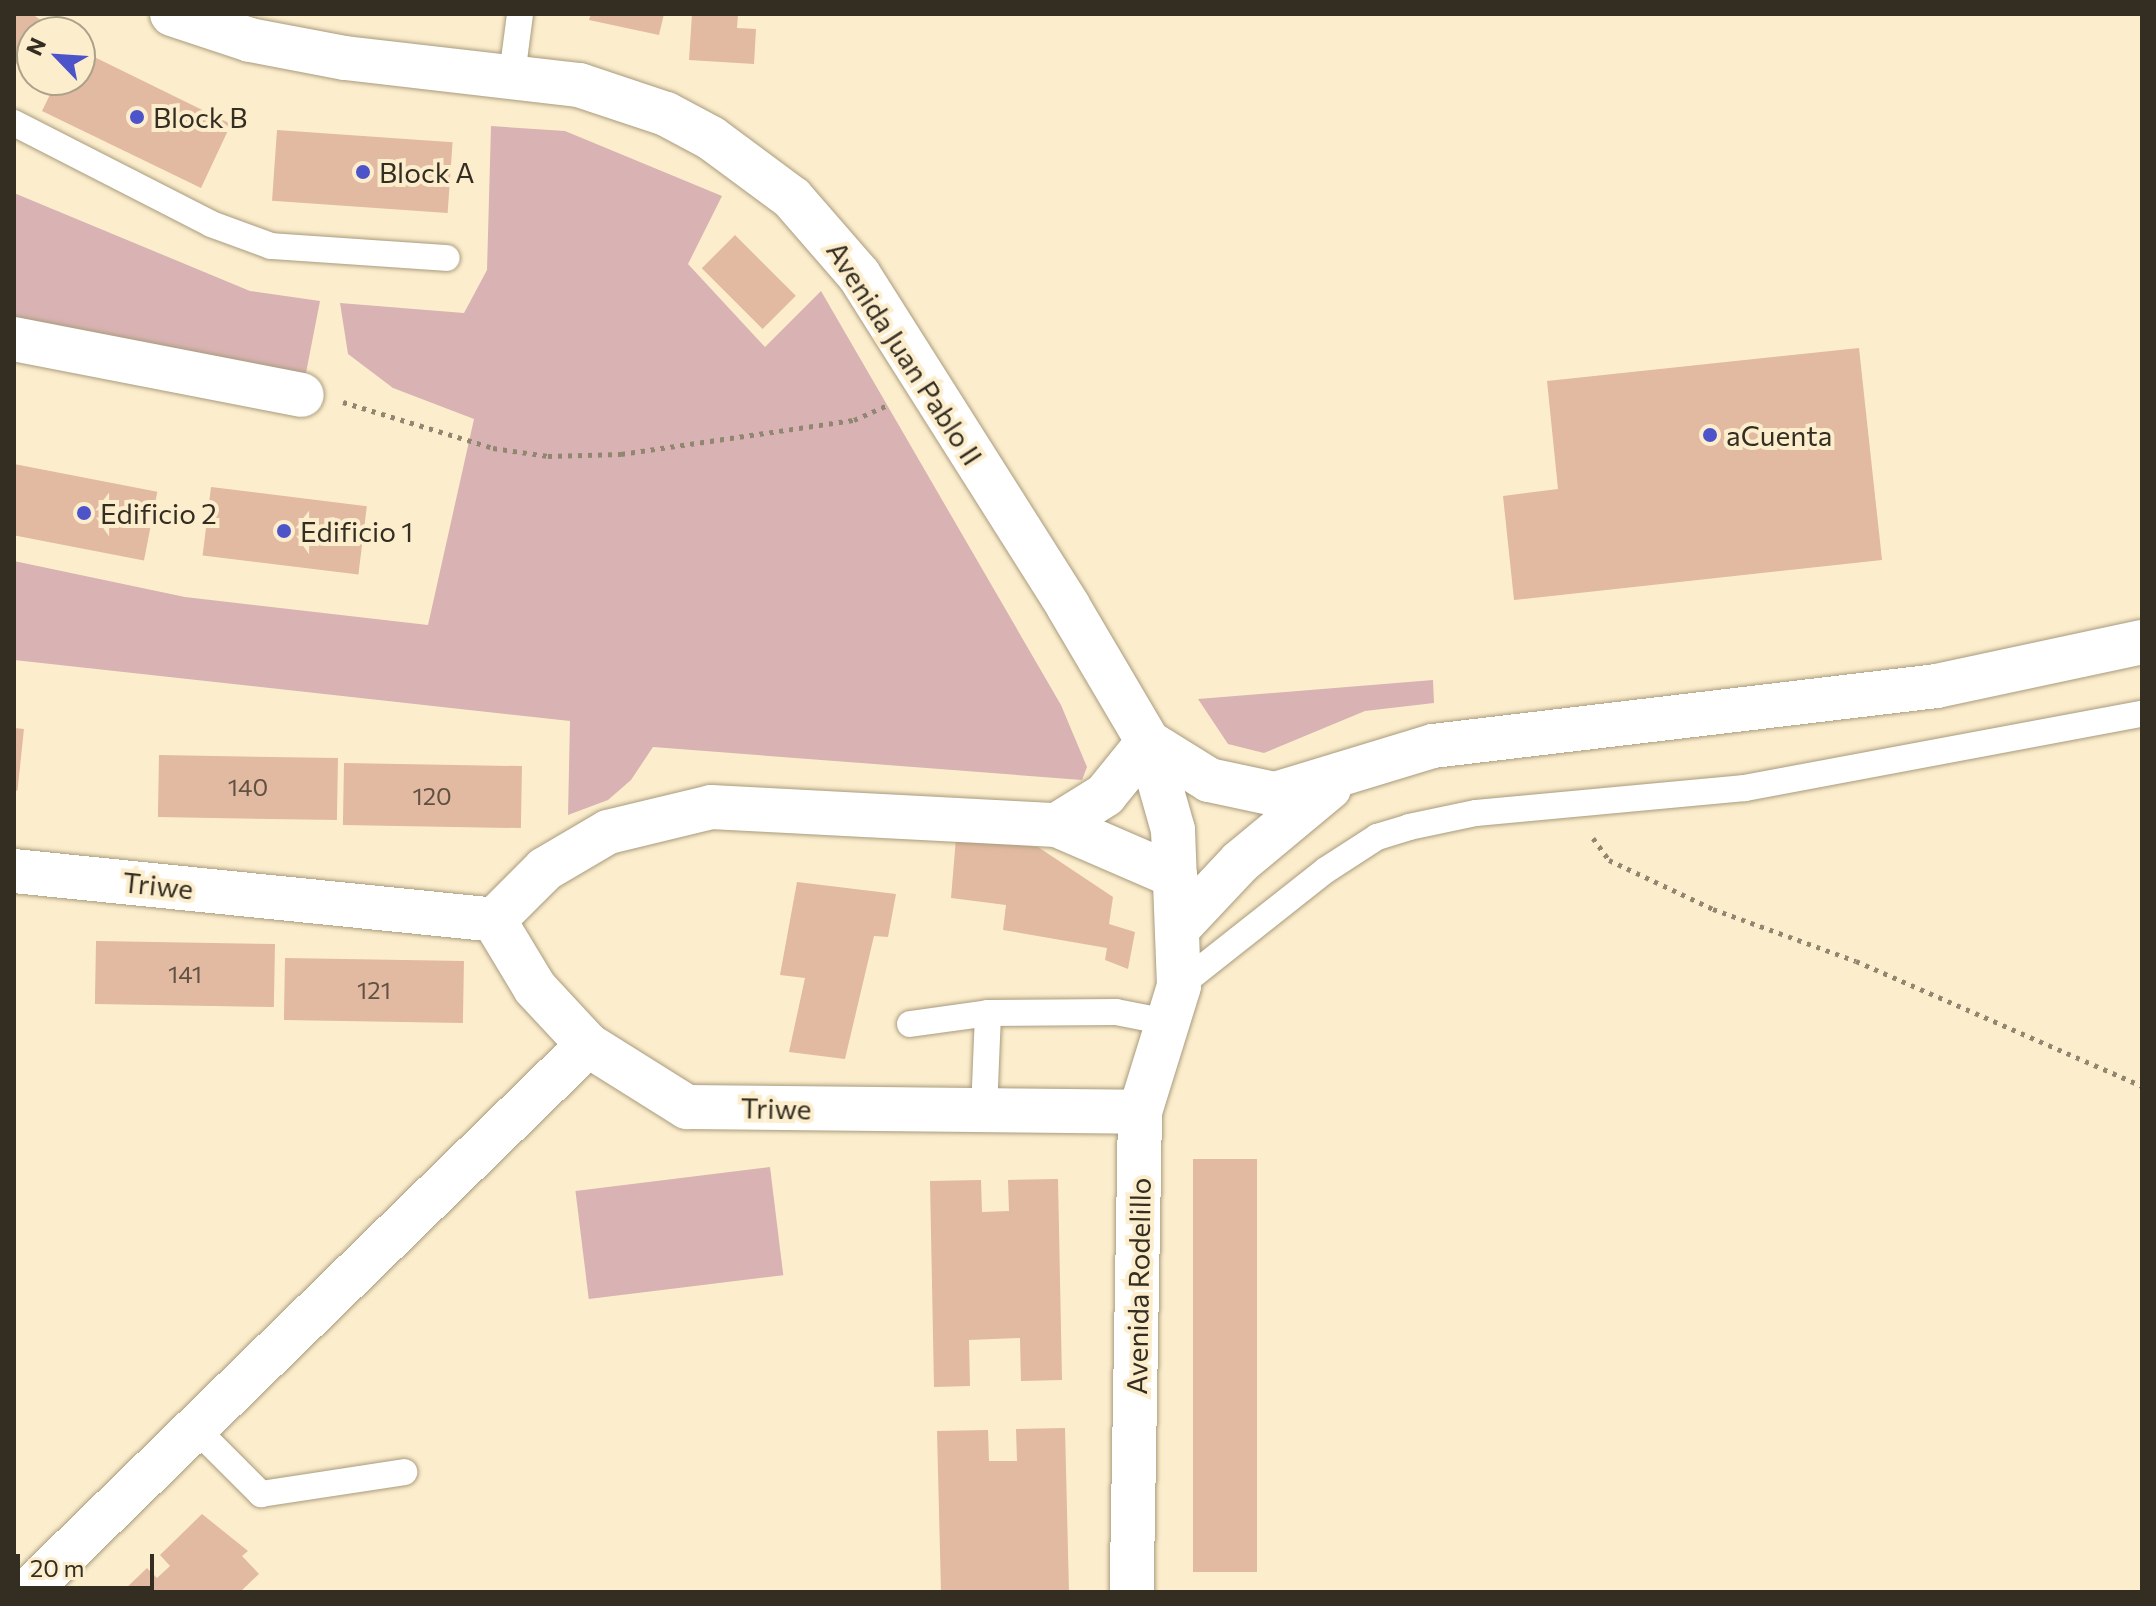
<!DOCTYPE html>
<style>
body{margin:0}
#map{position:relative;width:2156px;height:1606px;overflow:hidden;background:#fceecd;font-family:Commissioner,sans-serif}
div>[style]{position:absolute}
.green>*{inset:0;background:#d9b3b3;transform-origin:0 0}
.building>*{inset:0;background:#e2b9a1;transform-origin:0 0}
.path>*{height:5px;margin-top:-2.5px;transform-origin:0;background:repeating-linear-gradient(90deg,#918771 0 4px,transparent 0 10px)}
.roads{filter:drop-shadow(0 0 2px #a99b7d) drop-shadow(0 0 2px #a99b7d)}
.lane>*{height:26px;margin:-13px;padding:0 13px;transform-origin:13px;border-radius:13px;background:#fff}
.street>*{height:44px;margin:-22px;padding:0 22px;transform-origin:22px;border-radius:22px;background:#fff}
.secondary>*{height:44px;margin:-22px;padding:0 22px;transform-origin:22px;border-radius:22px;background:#fff}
.dots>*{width:22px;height:22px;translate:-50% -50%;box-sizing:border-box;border:4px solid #fceecd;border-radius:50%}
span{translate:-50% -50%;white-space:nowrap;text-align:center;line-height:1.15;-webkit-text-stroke:8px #fceecd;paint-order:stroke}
.number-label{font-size:24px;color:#605142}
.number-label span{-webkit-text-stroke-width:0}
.poi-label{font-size:28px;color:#342e22}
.left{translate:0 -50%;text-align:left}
.street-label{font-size:28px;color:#342e22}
.frame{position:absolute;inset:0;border:16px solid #342e22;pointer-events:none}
.north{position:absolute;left:16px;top:16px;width:80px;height:80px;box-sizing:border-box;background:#fceecd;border:2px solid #aca189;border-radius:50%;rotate:295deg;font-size:22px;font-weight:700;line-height:32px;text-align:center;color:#342e22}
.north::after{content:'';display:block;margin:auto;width:28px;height:36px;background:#4d54ca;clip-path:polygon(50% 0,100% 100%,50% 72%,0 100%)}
.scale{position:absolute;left:16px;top:1554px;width:138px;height:36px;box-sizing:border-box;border:4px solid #342e22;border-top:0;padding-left:10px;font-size:24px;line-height:28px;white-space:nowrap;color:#342e22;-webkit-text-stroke:6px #fceecd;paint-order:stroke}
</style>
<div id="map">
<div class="green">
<div style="clip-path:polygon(491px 126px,565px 131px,722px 196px,688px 264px,765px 347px,821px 291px,1061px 705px,1087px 767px,1082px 780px,653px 747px,631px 780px,608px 800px,568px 815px,570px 721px,14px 660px,14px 561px,185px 597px,428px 625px,474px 419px,393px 388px,348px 354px,340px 303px,464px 313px,487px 270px)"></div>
<div style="clip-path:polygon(14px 193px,250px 291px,320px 301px,305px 378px,14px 320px)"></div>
<div style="clip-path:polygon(1433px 680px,1434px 703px,1365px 711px,1264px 753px,1228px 744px,1198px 699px)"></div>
<div style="left:770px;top:1167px;width:109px;height:196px;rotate:83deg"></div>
</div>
<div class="building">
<div style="clip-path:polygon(14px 14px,32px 14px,45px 23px,32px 32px,14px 69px)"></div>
<div style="clip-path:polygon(591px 14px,664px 14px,659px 35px,589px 20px)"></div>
<div style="clip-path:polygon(692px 14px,738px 14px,737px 28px,756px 29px,754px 64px,689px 60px)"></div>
<div style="clip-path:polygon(80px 50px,231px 124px,201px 188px,42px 111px,57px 80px,80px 80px)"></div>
<div style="left:277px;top:130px;width:176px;height:71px;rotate:4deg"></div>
<div style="left:735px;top:235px;width:86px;height:47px;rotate:45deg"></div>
<div style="clip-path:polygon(1859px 348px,1882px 560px,1514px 600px,1503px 496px,1558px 489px,1547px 381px)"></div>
<div style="left:14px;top:464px;width:146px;height:70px;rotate:11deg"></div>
<div style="left:211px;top:487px;width:157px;height:69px;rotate:7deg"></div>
<div style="left:14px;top:728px;width:10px;height:62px;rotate:6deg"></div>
<div style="left:159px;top:755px;width:179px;height:62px;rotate:1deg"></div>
<div style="left:344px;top:763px;width:178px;height:62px;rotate:1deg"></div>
<div style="clip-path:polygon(956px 838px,1038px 847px,1113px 897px,1109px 924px,1135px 932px,1128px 969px,1105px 960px,1107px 948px,1003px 930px,1006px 905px,951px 898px)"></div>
<div style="clip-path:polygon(797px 882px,896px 894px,888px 937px,874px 936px,845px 1059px,789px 1052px,805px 978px,780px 975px)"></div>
<div style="left:96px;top:941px;width:179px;height:63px;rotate:1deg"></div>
<div style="left:285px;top:958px;width:179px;height:62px;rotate:1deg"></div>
<div style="left:1257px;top:1159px;width:413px;height:64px;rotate:90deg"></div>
<div style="clip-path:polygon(1058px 1179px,1062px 1380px,1021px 1381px,1020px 1338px,969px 1340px,970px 1386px,934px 1387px,930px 1181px,981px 1180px,982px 1212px,1009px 1211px,1008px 1180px)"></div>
<div style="clip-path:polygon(1065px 1428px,1069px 1592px,941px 1592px,937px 1431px,988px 1430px,989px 1461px,1017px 1461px,1016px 1429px)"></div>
<div style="clip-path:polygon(202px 1514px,248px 1551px,242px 1556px,259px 1574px,240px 1592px,122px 1592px,147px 1568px,157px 1578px,170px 1566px,160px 1555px)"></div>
</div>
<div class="path">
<div style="left:343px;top:402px;width:157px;rotate:17deg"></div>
<div style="left:493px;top:448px;width:56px;rotate:8.3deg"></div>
<div style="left:548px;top:456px;width:73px;rotate:-1.6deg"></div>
<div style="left:621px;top:454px;width:235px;rotate:-8.3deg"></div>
<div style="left:854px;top:420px;width:37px;rotate:-24deg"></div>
<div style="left:1593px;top:838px;width:27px;rotate:54deg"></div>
<div style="left:1609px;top:860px;width:115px;rotate:25.2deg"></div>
<div style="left:1713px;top:909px;width:152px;rotate:20deg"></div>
<div style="left:1856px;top:961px;width:312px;rotate:23.6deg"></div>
</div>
<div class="roads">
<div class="lane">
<div style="left:512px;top:75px;width:62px;rotate:-82.5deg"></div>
<div style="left:14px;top:123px;width:221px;rotate:27.1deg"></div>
<div style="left:211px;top:224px;width:64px;rotate:20.1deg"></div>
<div style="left:271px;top:246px;width:176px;rotate:3.9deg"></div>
<div style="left:1179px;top:986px;width:187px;rotate:-38.3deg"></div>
<div style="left:1326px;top:870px;width:61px;rotate:-32.9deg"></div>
<div style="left:1377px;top:837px;width:34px;rotate:-17deg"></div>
<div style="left:1409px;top:827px;width:68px;rotate:-11.8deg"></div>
<div style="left:1476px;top:813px;width:270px;rotate:-5.3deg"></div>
<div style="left:1745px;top:788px;width:404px;rotate:-10.6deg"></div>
<div style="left:910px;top:1024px;width:79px;rotate:-8deg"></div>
<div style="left:988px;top:1013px;width:128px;rotate:-0.4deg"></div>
<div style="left:1116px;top:1012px;width:52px;rotate:11.1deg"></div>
<div style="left:984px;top:1110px;width:97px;rotate:-87.6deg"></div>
<div style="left:197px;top:1430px;width:91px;rotate:45deg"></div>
<div style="left:261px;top:1494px;width:145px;rotate:-8.7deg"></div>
</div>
<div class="street">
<div style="left:14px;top:339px;width:293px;rotate:11deg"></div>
<div style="left:1057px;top:825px;width:57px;rotate:-32deg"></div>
<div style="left:1105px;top:795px;width:68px;rotate:-50.9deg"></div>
<div style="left:1148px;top:742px;width:72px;rotate:31.9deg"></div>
<div style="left:1209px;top:780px;width:67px;rotate:12deg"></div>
<div style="left:1275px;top:794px;width:165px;rotate:-16.9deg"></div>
<div style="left:1433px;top:746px;width:508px;rotate:-6.79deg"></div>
<div style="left:1937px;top:686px;width:210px;rotate:-12.1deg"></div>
<div style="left:14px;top:871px;width:482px;rotate:5.8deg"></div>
<div style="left:494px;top:920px;width:79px;rotate:58.9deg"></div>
<div style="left:535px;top:988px;width:78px;rotate:47.1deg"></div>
<div style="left:588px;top:1045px;width:117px;rotate:32.1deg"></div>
<div style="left:687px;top:1107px;width:453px;rotate:0.6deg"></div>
<div style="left:494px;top:920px;width:72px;rotate:-45deg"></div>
<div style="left:545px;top:869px;width:73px;rotate:-30.4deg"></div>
<div style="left:608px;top:832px;width:106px;rotate:-13.6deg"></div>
<div style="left:711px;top:807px;width:346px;rotate:3deg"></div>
<div style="left:1057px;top:825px;width:129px;rotate:23.4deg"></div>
<div style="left:1179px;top:927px;width:89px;rotate:-46.8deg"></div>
<div style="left:1240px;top:862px;width:116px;rotate:-39.7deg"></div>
<div style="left:27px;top:1592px;width:784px;rotate:-44.28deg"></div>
</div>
<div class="secondary">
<div style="left:172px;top:14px;width:82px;rotate:18.4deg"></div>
<div style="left:250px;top:40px;width:97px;rotate:10.7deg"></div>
<div style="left:345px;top:58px;width:236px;rotate:6.6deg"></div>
<div style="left:579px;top:85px;width:92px;rotate:18.4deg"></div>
<div style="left:666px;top:114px;width:51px;rotate:28.1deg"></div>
<div style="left:711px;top:138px;width:101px;rotate:36.5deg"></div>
<div style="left:792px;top:198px;width:102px;rotate:49deg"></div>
<div style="left:859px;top:275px;width:391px;rotate:57.7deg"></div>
<div style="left:1068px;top:606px;width:158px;rotate:59.5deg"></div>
<div style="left:1148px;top:742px;width:91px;rotate:74.1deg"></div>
<div style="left:1173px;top:830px;width:156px;rotate:87.8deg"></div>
<div style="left:1179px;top:986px;width:132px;rotate:107.2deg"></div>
<div style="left:1140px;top:1112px;width:480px;rotate:91deg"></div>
</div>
</div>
<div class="dots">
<div style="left:137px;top:117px;background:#4d54ca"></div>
<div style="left:363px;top:172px;background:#4d54ca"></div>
<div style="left:1710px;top:435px;background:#4d54ca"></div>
<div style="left:84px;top:513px;background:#4d54ca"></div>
<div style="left:284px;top:531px;background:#4d54ca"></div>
</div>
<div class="number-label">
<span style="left:248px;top:787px">140</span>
<span style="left:432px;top:796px">120</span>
<span style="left:185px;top:974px">141</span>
<span style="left:374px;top:990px">121</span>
</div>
<div class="poi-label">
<span class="left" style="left:153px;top:117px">Block B</span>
<span class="left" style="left:379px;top:172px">Block A</span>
<span class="left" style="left:1726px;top:435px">aCuenta</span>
<span class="left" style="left:100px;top:513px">Edificio 2</span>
<span class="left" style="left:300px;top:531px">Edificio 1</span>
</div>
<div class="street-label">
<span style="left:905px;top:353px;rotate:57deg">Avenida Juan Pablo II</span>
<span style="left:158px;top:885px;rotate:6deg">Triwe</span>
<span style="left:776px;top:1108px;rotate:1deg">Triwe</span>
<span style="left:1138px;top:1286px;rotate:-89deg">Avenida Rodelillo</span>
</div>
<div class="frame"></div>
<div class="north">N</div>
<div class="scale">20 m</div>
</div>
